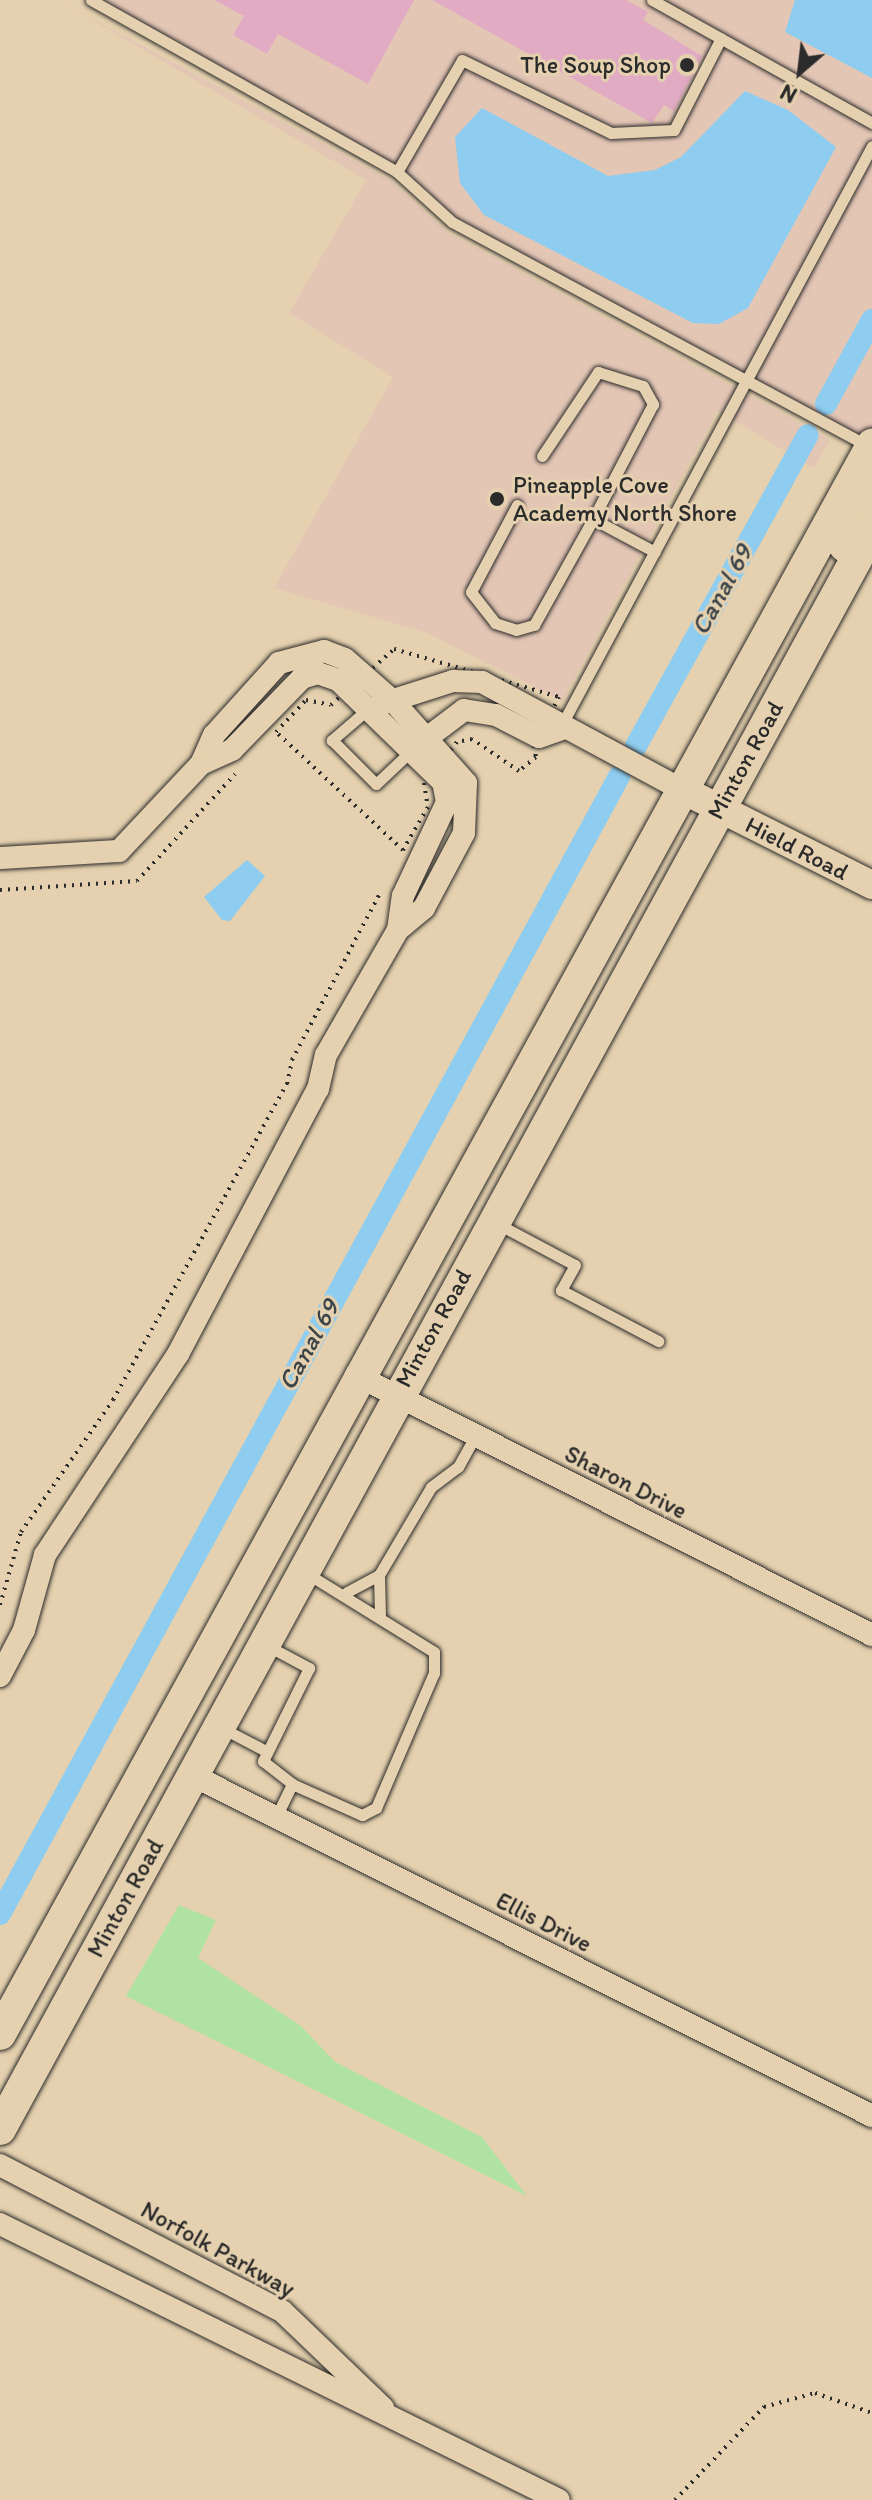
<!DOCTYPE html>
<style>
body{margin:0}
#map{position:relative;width:872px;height:2500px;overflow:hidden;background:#e5d1af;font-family:Itim,sans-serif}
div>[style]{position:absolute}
.built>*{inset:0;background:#e4c6b5}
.green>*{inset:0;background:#b0e2a3}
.water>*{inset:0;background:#8ecdef}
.canal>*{height:22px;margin:-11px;padding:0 11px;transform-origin:11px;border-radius:11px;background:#8ecdef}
.building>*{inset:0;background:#e1abc3}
.path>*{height:4px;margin-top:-2px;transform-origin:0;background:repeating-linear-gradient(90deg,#2b2b2b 0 2px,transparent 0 8px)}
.roads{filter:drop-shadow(0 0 2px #2b2b2b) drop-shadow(0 0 2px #2b2b2b)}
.service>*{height:11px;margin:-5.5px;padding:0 5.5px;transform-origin:5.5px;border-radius:5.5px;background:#e5d1af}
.minor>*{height:22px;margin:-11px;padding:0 11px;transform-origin:11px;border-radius:11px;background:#e5d1af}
.tertiary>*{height:28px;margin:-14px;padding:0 14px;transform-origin:14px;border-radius:14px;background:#e5d1af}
.secondary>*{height:32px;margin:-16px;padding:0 16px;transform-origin:16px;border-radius:16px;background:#e5d1af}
.dots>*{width:22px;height:22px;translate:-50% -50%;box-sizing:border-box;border:4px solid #e5d1af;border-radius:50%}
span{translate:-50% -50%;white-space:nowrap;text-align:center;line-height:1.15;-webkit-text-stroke:6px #e5d1af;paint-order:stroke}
.poi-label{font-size:24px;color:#2b2b2b}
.right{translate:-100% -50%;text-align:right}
.left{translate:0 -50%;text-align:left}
.street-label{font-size:24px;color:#2b2b2b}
.water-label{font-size:26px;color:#3a4348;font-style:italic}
.north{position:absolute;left:760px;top:32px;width:80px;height:80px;-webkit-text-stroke:6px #e5d1af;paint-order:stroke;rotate:208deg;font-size:22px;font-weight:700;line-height:32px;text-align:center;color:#2b2b2b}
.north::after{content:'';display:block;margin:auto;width:28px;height:36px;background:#2b2b2b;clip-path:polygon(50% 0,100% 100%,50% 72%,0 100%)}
</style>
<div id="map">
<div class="built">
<div style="clip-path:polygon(58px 0,390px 180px,447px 232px,830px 439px,814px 468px,717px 411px,562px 701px,427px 633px,274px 588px,393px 377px,289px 313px,366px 180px)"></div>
<div style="clip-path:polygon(92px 0,872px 0,872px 445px,452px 222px,397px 171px)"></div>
</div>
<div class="green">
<div style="clip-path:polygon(179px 1905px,216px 1920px,198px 1958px,301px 2026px,335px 2062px,482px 2137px,527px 2196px,126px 1996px)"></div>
</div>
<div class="water">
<div style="clip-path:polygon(795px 0,872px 0,872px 78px,785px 32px)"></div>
<div style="clip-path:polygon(745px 91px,788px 110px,836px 147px,748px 308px,719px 324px,693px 323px,484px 215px,460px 183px,455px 137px,482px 108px,608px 176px,655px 170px,681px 157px)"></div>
<div style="clip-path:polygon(247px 860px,265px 876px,230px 921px,222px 920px,204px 897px)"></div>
</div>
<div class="canal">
<div style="left:826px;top:404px;width:96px;rotate:-61.3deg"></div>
<div style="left:636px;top:746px;width:355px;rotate:-61.1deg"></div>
<div style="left:0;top:1914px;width:1295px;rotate:-61.44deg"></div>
</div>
<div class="building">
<div style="clip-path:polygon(214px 0,414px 0,368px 84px,278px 34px,267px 54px,233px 35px,244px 16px)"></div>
<div style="clip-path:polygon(432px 0,626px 0,648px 12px,643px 20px,702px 56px,674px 111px,664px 105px,652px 123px)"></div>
</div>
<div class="path">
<div style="left:394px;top:649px;width:172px;rotate:16.2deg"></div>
<div style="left:559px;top:697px;width:55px;rotate:117deg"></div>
<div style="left:534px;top:746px;width:11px;rotate:80deg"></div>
<div style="left:536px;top:757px;width:22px;rotate:141deg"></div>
<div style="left:519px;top:771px;width:57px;rotate:-145.8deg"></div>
<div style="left:472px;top:739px;width:15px;rotate:169deg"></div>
<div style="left:457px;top:742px;width:53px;rotate:128.8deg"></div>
<div style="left:424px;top:783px;width:24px;rotate:81deg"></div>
<div style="left:428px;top:807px;width:50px;rotate:120.2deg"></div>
<div style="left:403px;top:850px;width:173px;rotate:-137.1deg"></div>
<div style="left:276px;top:732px;width:44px;rotate:-46.8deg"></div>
<div style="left:306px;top:700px;width:25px;rotate:11deg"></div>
<div style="left:331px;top:705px;width:84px;rotate:-41.6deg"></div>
<div style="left:0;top:890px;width:137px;rotate:-3.8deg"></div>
<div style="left:137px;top:881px;width:145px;rotate:-47.5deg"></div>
<div style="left:0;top:1605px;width:76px;rotate:-74deg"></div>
<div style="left:21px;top:1532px;width:161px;rotate:-55.1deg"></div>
<div style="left:113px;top:1400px;width:361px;rotate:-61.2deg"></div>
<div style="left:287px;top:1084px;width:25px;rotate:-78deg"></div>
<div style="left:292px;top:1060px;width:187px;rotate:-62.2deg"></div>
<div style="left:675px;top:2500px;width:129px;rotate:-46.3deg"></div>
<div style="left:764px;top:2407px;width:53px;rotate:-15.4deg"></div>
<div style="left:815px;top:2393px;width:60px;rotate:19.3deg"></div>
</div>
<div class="roads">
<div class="service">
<div style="left:91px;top:0;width:351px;rotate:29.3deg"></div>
<div style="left:397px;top:172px;width:74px;rotate:42.3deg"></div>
<div style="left:452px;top:222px;width:475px;rotate:28.3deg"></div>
<div style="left:652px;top:0;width:252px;rotate:29.2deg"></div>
<div style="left:397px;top:172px;width:129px;rotate:-59.9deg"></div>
<div style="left:462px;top:60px;width:166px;rotate:26.1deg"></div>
<div style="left:611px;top:133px;width:63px;rotate:-2.7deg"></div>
<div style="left:674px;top:130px;width:103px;rotate:-62.9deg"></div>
<div style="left:542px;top:456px;width:101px;rotate:-56.3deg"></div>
<div style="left:598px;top:372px;width:47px;rotate:17.3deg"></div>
<div style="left:643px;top:386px;width:21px;rotate:61deg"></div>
<div style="left:653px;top:404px;width:130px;rotate:117.6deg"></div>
<div style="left:593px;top:519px;width:70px;rotate:28deg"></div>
<div style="left:517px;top:505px;width:98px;rotate:117.9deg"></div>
<div style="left:471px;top:592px;width:39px;rotate:52deg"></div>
<div style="left:495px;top:623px;width:22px;rotate:18deg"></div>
<div style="left:516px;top:630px;width:19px;rotate:-16deg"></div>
<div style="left:534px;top:625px;width:121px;rotate:-60.9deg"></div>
<div style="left:368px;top:709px;width:48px;rotate:139.3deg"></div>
<div style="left:332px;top:740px;width:62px;rotate:45deg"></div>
<div style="left:376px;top:784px;width:48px;rotate:-43.3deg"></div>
<div style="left:560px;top:728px;width:660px;rotate:-61.81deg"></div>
<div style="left:496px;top:1223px;width:89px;rotate:28deg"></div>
<div style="left:575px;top:1265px;width:29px;rotate:119deg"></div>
<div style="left:561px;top:1290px;width:110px;rotate:27.7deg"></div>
<div style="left:379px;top:1575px;width:40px;rotate:88.6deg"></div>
<div style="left:347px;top:1592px;width:36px;rotate:-28deg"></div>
<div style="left:379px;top:1575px;width:102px;rotate:-59.4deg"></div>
<div style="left:431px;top:1487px;width:34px;rotate:-37deg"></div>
<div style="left:458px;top:1467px;width:35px;rotate:-61deg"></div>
<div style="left:266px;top:1645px;width:49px;rotate:28.1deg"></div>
<div style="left:309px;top:1668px;width:104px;rotate:116.3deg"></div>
<div style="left:263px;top:1761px;width:37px;rotate:38deg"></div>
<div style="left:220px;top:1727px;width:52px;rotate:27.6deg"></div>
<div style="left:276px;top:1817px;width:37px;rotate:-64deg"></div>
<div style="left:292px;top:1784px;width:77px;rotate:23.9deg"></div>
<div style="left:362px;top:1815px;width:16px;rotate:-27deg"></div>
<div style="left:376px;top:1808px;width:147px;rotate:-66.8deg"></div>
<div style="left:434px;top:1673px;width:21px;rotate:-90deg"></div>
<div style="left:434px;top:1652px;width:150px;rotate:-148.3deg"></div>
</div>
<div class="minor">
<div style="left:324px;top:651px;width:22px;rotate:21deg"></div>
<div style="left:345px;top:659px;width:64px;rotate:41.2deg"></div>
<div style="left:393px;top:701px;width:110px;rotate:48.3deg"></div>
<div style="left:466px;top:783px;width:50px;rotate:92.3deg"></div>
<div style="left:464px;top:833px;width:85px;rotate:118.1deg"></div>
<div style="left:424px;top:908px;width:34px;rotate:140deg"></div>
<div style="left:398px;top:930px;width:34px;rotate:-82deg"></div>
<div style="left:403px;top:896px;width:104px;rotate:-64.9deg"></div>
<div style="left:447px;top:802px;width:20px;rotate:-101deg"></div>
<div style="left:443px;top:782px;width:146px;rotate:-135.8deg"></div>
<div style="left:338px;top:680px;width:21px;rotate:-161deg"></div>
<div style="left:318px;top:673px;width:17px;rotate:163deg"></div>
<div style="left:302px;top:678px;width:100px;rotate:134.2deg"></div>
<div style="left:232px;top:750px;width:34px;rotate:156deg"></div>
<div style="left:201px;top:764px;width:32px;rotate:-66deg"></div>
<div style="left:214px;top:735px;width:97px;rotate:-47.9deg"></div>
<div style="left:279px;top:663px;width:47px;rotate:-14.9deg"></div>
<div style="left:381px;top:704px;width:76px;rotate:-17.7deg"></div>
<div style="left:453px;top:681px;width:29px;rotate:2deg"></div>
<div style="left:482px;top:682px;width:224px;rotate:28.3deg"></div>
<div style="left:419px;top:744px;width:56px;rotate:-37.1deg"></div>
<div style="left:464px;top:710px;width:32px;rotate:9deg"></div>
<div style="left:496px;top:715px;width:48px;rotate:27.1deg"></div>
<div style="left:539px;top:737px;width:21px;rotate:-19deg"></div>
<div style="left:0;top:858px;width:119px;rotate:-3.4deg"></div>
<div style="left:119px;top:851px;width:120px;rotate:-46.7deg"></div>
<div style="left:356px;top:1375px;width:578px;rotate:26.74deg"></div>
<div style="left:0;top:1676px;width:52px;rotate:-62.4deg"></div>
<div style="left:24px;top:1630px;width:78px;rotate:-74.4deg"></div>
<div style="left:45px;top:1555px;width:241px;rotate:-56.5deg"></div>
<div style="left:178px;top:1354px;width:300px;rotate:-62.2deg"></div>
<div style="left:318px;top:1089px;width:35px;rotate:-77deg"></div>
<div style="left:326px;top:1055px;width:144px;rotate:-60.1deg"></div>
<div style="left:192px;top:1775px;width:761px;rotate:26.63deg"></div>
<div style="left:0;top:2165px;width:318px;rotate:27.4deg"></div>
<div style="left:282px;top:2311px;width:140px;rotate:43.8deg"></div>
<div style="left:0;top:2224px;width:623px;rotate:26.28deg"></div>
</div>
<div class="tertiary">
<div style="left:679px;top:788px;width:216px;rotate:26.7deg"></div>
</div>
<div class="secondary">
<div style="left:845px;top:546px;width:53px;rotate:-62deg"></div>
<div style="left:870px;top:499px;width:48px;rotate:-88.8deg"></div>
<div style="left:0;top:2034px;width:1813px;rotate:-61.24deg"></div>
<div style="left:0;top:2129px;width:1821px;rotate:-61.39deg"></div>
</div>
</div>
<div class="dots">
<div style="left:687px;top:65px;background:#2b2b2b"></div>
<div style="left:497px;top:499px;background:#2b2b2b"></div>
</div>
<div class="poi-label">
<span class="right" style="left:671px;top:65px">The Soup Shop</span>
<span class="left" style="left:513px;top:499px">Pineapple Cove<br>Academy North Shore</span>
</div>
<div class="street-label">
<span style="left:745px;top:760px;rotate:-61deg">Minton Road</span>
<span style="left:797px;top:848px;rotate:27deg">Hield Road</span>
<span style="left:433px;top:1328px;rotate:-61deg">Minton Road</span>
<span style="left:626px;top:1482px;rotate:27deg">Sharon Drive</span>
<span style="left:125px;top:1898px;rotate:-61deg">Minton Road</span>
<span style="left:544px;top:1922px;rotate:27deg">Ellis Drive</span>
<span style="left:218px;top:2249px;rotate:29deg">Norfolk Parkway</span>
</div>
<div class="water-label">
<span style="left:722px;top:590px;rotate:-61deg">Canal 69</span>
<span style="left:309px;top:1345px;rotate:-61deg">Canal 69</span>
</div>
<div class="north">N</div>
</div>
